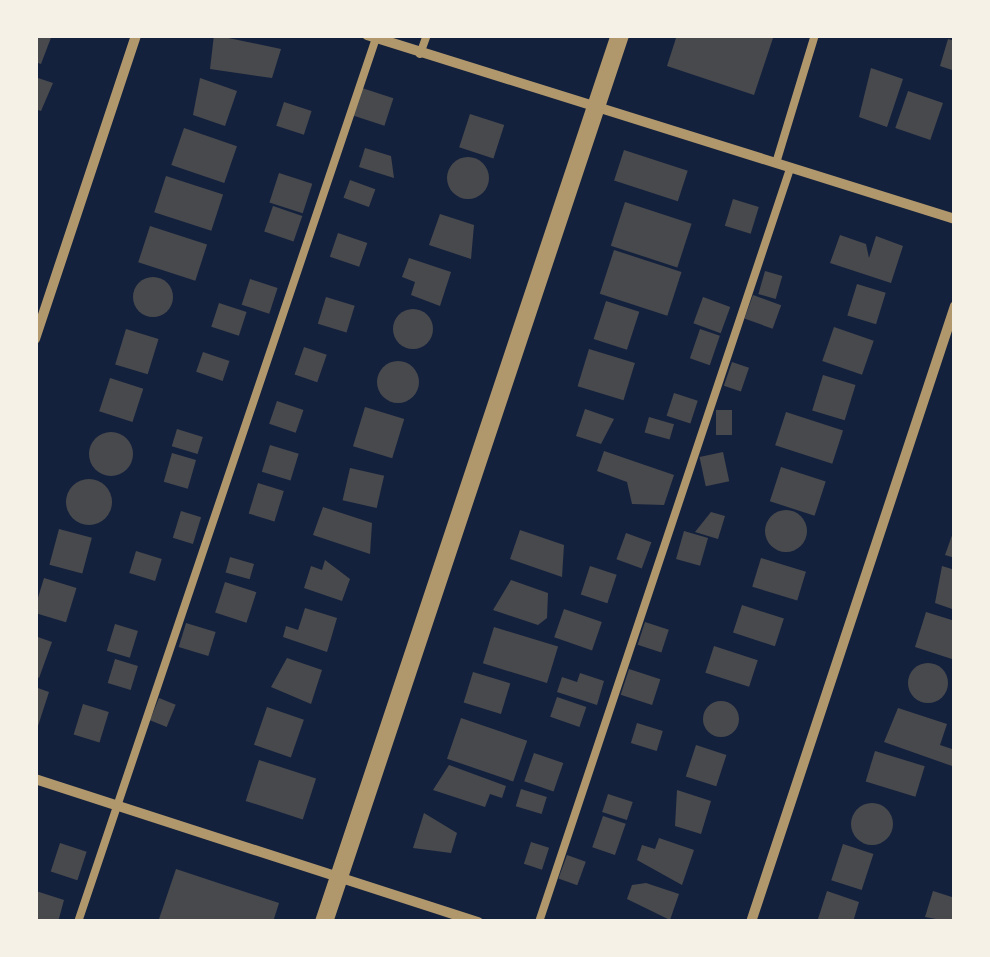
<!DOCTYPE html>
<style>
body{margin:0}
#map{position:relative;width:990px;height:957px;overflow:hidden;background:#14213d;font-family:"DejaVu Sans",sans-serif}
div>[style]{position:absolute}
.building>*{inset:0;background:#48494c;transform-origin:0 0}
.round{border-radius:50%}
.service>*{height:8px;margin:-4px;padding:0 4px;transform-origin:4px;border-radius:4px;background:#b1986c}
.minor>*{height:10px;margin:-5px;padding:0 5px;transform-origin:5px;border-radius:5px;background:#b1986c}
.tertiary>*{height:18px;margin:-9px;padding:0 9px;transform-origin:9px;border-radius:9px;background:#b1986c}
span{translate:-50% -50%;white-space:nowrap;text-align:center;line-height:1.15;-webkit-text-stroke:9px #f6f1e7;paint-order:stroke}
.frame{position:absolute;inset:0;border:38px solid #f6f1e7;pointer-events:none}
</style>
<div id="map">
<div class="building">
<div style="clip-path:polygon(35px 35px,52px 35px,41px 64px,35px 62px)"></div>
<div style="clip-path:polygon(214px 35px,281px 49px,272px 78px,210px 69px)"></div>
<div style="clip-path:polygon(677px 35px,774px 35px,754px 95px,667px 66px)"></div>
<div style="clip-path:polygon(948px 39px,955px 41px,955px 71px,940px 66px)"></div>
<div style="clip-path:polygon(871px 68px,903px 79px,887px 127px,859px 117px)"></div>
<div style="clip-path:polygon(35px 77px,53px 83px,41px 111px,35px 109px)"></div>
<div style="clip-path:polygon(200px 78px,237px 91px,225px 126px,193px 115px)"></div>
<div style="left:362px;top:88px;width:33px;height:29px;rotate:18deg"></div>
<div style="left:908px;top:91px;width:37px;height:39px;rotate:19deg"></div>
<div style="left:284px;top:102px;width:29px;height:25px;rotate:18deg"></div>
<div style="left:470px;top:114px;width:36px;height:35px;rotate:18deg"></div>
<div style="left:184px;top:128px;width:56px;height:39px;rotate:19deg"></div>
<div style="clip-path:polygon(365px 148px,391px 156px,394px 178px,359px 167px)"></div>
<div style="left:624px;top:150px;width:67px;height:32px;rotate:18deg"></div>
<div class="round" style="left:447px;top:157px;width:42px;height:42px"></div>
<div style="left:279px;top:173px;width:35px;height:31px;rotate:18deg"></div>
<div style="left:166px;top:176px;width:60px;height:38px;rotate:18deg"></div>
<div style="left:350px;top:180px;width:27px;height:19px;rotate:20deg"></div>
<div style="left:733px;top:199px;width:27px;height:28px;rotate:17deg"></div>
<div style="left:625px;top:202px;width:70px;height:46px;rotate:18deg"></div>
<div style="left:273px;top:206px;width:31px;height:27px;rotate:19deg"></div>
<div style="clip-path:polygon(440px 214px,474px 225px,471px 259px,429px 245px)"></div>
<div style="left:150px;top:226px;width:60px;height:38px;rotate:18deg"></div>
<div style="left:338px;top:233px;width:31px;height:25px;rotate:19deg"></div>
<div style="clip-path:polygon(840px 235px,866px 244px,869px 258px,876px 236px,903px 246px,891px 283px,830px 263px)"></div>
<div style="left:614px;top:250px;width:71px;height:46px;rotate:18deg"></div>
<div style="clip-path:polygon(409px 258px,451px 272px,440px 306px,411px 295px,415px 282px,402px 277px)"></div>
<div style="left:765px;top:271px;width:18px;height:24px;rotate:16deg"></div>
<div class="round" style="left:133px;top:277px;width:40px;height:40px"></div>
<div style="left:250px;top:279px;width:29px;height:27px;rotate:18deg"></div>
<div style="left:857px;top:284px;width:30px;height:33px;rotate:17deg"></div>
<div style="left:753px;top:295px;width:30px;height:25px;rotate:20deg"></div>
<div style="left:326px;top:297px;width:30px;height:28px;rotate:17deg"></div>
<div style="left:703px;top:297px;width:29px;height:28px;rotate:20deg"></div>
<div style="left:606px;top:301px;width:35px;height:40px;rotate:18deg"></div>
<div style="left:219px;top:303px;width:29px;height:25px;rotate:18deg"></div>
<div class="round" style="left:393px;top:309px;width:40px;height:40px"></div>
<div style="left:834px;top:327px;width:42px;height:36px;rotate:19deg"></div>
<div style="left:126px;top:329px;width:34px;height:37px;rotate:17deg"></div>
<div style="left:700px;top:329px;width:21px;height:31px;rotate:19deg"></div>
<div style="left:304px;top:347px;width:24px;height:29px;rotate:19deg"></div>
<div style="left:589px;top:349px;width:48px;height:39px;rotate:17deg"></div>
<div style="left:203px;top:352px;width:28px;height:21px;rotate:19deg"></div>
<div class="round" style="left:377px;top:361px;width:42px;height:42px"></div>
<div style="left:732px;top:362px;width:18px;height:25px;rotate:19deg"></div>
<div style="left:823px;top:375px;width:34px;height:37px;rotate:17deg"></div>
<div style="left:110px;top:378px;width:35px;height:35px;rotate:18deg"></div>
<div style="left:674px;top:393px;width:25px;height:24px;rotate:18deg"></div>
<div style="left:277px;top:401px;width:28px;height:24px;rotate:19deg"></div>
<div style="left:365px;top:407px;width:41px;height:41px;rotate:17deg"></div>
<div style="clip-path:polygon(585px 409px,614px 419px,601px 444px,576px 436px)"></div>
<div style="left:716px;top:410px;width:16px;height:25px"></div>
<div style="left:786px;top:412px;width:60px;height:35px;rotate:18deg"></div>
<div style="left:649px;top:417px;width:26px;height:16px;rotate:16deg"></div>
<div style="left:177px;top:429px;width:27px;height:18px;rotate:17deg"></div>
<div class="round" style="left:89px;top:432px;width:44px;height:44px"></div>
<div style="left:270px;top:445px;width:30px;height:28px;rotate:17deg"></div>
<div style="clip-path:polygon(604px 451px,674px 475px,664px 505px,632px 504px,627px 482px,597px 471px)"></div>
<div style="left:723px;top:452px;width:30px;height:24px;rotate:78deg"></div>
<div style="left:172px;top:453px;width:25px;height:30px;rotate:16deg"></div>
<div style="left:781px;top:467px;width:47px;height:36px;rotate:18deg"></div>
<div style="left:350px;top:468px;width:35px;height:33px;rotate:13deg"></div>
<div class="round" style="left:66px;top:479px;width:46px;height:46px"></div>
<div style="left:258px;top:483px;width:27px;height:32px;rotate:17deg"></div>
<div style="clip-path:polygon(323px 507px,372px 523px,370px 554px,313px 535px)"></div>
<div class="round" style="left:765px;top:510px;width:42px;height:42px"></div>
<div style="left:181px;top:511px;width:21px;height:28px;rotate:17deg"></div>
<div style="clip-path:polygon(711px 512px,725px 516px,718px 539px,695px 532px)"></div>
<div style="clip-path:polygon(955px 527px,955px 558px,945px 555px)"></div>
<div style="left:59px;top:529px;width:34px;height:37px;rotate:15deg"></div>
<div style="clip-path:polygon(520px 530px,564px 545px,562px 577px,510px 559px)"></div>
<div style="left:684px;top:531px;width:25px;height:29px;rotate:16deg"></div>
<div style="left:626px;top:533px;width:27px;height:28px;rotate:20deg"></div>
<div style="left:136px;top:551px;width:27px;height:23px;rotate:17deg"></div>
<div style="left:230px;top:557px;width:25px;height:16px;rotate:16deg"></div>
<div style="left:761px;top:558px;width:47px;height:30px;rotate:17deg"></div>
<div style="clip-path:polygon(325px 560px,350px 579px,342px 601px,304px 588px,311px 566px,322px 570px)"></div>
<div style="left:590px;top:566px;width:28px;height:30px;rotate:18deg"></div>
<div style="clip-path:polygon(942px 566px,955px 570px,955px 610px,935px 603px)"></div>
<div style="left:44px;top:578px;width:34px;height:36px;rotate:17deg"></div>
<div style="clip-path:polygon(511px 580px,548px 593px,547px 618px,538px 625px,493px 610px)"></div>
<div style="left:225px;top:582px;width:33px;height:32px;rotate:18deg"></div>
<div style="left:742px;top:605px;width:44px;height:29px;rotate:18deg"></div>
<div style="clip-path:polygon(305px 608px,337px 618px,327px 652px,283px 637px,286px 626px,298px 630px)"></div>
<div style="left:564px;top:609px;width:40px;height:30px;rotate:19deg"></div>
<div style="clip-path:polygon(926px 612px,955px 621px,955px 660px,915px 647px)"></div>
<div style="left:645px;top:622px;width:25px;height:24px;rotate:18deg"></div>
<div style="left:186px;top:623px;width:31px;height:25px;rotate:17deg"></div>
<div style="left:115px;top:624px;width:24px;height:28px;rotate:17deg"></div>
<div style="left:494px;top:627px;width:67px;height:38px;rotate:17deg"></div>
<div style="clip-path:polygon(35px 636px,52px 642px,39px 678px,35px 676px)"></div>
<div style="left:714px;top:646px;width:46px;height:28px;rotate:18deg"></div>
<div style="clip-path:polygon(287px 658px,322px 670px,311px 704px,271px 687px)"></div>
<div style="left:115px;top:659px;width:24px;height:25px;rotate:17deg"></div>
<div class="round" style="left:908px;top:663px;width:40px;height:40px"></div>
<div style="left:629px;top:669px;width:33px;height:27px;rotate:18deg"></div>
<div style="left:473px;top:672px;width:39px;height:32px;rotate:17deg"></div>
<div style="clip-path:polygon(580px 673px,604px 681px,597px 705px,557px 692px,562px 677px,577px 682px)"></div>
<div style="clip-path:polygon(35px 687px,49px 692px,36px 732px,35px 732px)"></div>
<div style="left:557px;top:697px;width:31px;height:21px;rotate:19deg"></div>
<div style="left:159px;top:698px;width:18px;height:24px;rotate:22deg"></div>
<div class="round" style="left:703px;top:701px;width:36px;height:36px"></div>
<div style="left:83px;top:704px;width:27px;height:32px;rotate:17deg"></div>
<div style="left:267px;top:707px;width:39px;height:40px;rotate:19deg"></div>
<div style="clip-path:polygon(898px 708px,947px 724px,940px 745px,955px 750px,952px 766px,884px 742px)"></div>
<div style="left:461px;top:718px;width:70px;height:43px;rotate:19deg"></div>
<div style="left:637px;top:723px;width:27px;height:21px;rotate:17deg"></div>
<div style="left:696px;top:745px;width:32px;height:33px;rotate:18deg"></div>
<div style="left:875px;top:751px;width:52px;height:32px;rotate:17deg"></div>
<div style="left:534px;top:753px;width:31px;height:30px;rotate:19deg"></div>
<div style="left:259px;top:760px;width:60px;height:43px;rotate:18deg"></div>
<div style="clip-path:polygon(449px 765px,506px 786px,502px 798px,490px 794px,485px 807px,433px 790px)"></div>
<div style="left:521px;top:789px;width:27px;height:18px;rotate:17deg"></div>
<div style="clip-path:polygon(677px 790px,711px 801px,701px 834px,675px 826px)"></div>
<div style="left:608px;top:794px;width:26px;height:19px;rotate:18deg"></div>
<div class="round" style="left:851px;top:803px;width:42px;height:42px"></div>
<div style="clip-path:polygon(424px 813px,457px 833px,451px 853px,413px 848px)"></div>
<div style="left:603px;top:816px;width:24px;height:33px;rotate:19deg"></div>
<div style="clip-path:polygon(659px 838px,694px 850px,682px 885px,637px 860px,642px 845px,655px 849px)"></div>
<div style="left:531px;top:842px;width:19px;height:23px;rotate:18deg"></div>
<div style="left:60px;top:843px;width:28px;height:30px;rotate:18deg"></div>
<div style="left:843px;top:844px;width:32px;height:38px;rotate:18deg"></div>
<div style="left:567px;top:855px;width:20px;height:25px;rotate:20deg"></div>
<div style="clip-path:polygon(176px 869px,279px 903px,273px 922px,158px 922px)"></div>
<div style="clip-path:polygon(646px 883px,679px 894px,670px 920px,627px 899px,632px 885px)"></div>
<div style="clip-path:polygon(36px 891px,64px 900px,58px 922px,35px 922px)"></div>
<div style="clip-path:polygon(827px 891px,859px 902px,853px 922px,817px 922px)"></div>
<div style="clip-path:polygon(933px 891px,955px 898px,952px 922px,925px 917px)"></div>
</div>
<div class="service">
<div style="left:420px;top:54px;width:20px;rotate:-70deg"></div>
<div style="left:776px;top:163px;width:134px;rotate:-73.1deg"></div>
<div style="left:78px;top:922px;width:936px;rotate:-71.37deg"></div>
<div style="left:539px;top:922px;width:794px;rotate:-71.57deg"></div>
</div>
<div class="minor">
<div style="left:367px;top:35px;width:616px;rotate:17.38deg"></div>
<div style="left:35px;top:339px;width:320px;rotate:-71.6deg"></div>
<div style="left:35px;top:779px;width:466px;rotate:17.9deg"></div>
<div style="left:751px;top:922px;width:649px;rotate:-71.68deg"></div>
</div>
<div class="tertiary">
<div style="left:324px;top:922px;width:935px;rotate:-71.55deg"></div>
</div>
<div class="frame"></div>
</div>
